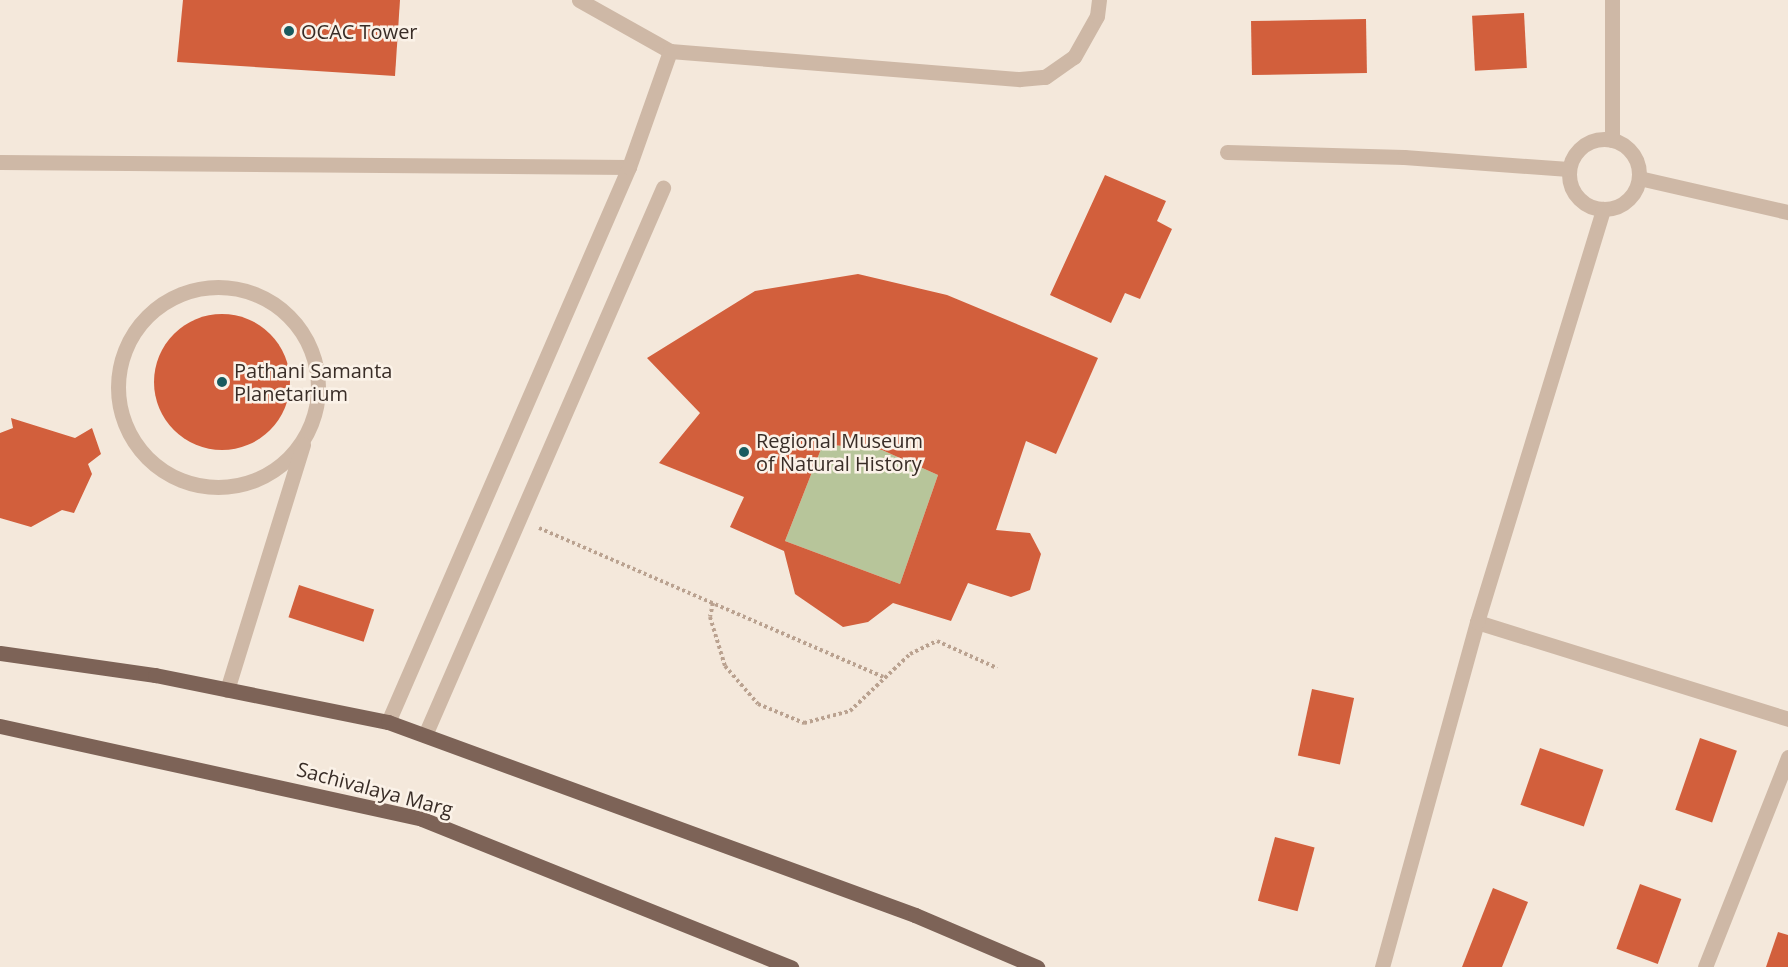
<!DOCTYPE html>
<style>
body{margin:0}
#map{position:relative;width:1788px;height:967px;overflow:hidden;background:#f4e8db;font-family:"Open Sans",sans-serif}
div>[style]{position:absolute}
.green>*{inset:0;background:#b7c59a}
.building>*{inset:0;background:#d25f3c;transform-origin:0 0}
.round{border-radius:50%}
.path>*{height:4px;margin-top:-2px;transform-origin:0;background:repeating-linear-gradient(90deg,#baa290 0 3px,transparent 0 6px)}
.minor>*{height:15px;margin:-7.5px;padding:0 7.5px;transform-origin:7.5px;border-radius:7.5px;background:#ceb8a6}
.minor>.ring{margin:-7.5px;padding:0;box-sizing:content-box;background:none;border:15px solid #ceb8a6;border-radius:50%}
.major>*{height:15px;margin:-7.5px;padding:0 7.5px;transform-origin:7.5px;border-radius:7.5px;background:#7d6357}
.dots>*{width:16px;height:16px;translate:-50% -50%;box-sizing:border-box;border:3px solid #fbf2e8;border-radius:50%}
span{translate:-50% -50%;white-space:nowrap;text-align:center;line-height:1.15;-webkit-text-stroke:5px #fbf2e8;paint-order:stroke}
.poi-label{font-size:20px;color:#392d27}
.left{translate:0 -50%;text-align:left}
.street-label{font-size:20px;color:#392d27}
</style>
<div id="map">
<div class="green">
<div style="clip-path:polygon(823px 444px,882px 450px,938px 475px,900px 584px,785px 541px)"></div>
</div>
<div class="building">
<div style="clip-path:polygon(183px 0,400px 0,395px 76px,177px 62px)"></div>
<div style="left:1524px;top:13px;width:55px;height:52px;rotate:87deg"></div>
<div style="left:1366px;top:19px;width:54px;height:115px;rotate:89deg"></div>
<div style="clip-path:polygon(1105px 175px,1166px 201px,1157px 221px,1172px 229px,1140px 299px,1125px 293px,1111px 323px,1050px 295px)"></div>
<div style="clip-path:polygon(evenodd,858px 274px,947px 295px,1098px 358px,1056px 454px,1026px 441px,996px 530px,1030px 533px,1041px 554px,1030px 590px,1011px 597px,968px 583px,951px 621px,893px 603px,868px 622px,843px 627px,795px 594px,784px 551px,730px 527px,744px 497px,659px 463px,700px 413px,647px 358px,755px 291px,858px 274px,823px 444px,882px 450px,938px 475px,900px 584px,785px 541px,823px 444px)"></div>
<div class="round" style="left:154px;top:314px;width:136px;height:136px"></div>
<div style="clip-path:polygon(11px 418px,75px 438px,92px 428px,101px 454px,88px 464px,92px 474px,74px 513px,62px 510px,31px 527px,0 518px,0 433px,13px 428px)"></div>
<div style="left:299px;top:585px;width:79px;height:34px;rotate:18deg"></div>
<div style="left:1312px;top:689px;width:43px;height:68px;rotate:12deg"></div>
<div style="left:1700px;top:738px;width:39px;height:76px;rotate:19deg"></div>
<div style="left:1540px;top:748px;width:67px;height:60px;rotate:19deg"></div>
<div style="left:1275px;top:837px;width:41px;height:66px;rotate:15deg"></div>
<div style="left:1640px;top:884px;width:44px;height:69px;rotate:20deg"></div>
<div style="clip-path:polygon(1493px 888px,1528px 902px,1502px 967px,1462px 967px)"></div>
<div style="clip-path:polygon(1778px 932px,1788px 935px,1788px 967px,1766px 967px)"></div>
</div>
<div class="path">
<div style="left:539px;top:528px;width:375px;rotate:23.4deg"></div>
<div style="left:713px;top:603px;width:14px;rotate:102deg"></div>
<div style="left:710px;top:617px;width:51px;rotate:73deg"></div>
<div style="left:725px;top:666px;width:50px;rotate:49deg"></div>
<div style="left:758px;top:704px;width:50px;rotate:22.4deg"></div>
<div style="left:804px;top:723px;width:48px;rotate:-14.6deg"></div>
<div style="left:850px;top:711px;width:83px;rotate:-43.5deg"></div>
<div style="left:910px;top:654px;width:30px;rotate:-26deg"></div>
<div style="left:937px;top:641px;width:66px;rotate:24.2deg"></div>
</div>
<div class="minor">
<div style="left:579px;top:0;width:104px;rotate:29.3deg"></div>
<div style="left:670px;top:51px;width:351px;rotate:4.6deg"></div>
<div style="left:1020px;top:79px;width:25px;rotate:-5deg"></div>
<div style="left:1045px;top:77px;width:35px;rotate:-35deg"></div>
<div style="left:1074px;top:57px;width:47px;rotate:-60.7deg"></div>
<div style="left:1097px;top:16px;width:16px;rotate:-83deg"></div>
<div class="ring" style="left:1569px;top:139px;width:55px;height:55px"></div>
<div style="left:1612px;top:140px;width:140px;rotate:-90deg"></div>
<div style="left:1227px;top:152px;width:177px;rotate:1.6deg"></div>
<div style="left:1404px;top:157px;width:165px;rotate:4.2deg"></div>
<div style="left:0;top:162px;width:629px;rotate:0.46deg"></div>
<div style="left:629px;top:167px;width:605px;rotate:113.47deg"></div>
<div style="left:629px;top:167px;width:123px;rotate:-70.5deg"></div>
<div style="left:1639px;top:178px;width:153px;rotate:12.9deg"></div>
<div class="ring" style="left:118px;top:287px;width:185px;height:185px"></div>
<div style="left:1477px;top:622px;width:326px;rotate:17.3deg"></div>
<div style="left:227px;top:690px;width:257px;rotate:-72.8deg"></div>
<div style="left:425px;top:735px;width:597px;rotate:-66.49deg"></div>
<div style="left:1382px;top:967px;width:358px;rotate:-74.6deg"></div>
<div style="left:1477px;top:622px;width:432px;rotate:-73deg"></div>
<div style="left:1705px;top:967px;width:226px;rotate:-68.4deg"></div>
</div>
<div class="major">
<div style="left:0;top:653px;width:157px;rotate:8.1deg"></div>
<div style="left:155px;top:675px;width:238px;rotate:11.4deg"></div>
<div style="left:388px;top:722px;width:561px;rotate:20.11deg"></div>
<div style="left:915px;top:915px;width:133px;rotate:23.1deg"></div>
<div style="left:0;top:726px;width:432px;rotate:12.4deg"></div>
<div style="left:422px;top:819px;width:398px;rotate:21.9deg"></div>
</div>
<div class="dots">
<div style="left:289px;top:31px;background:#195b5f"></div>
<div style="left:222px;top:382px;background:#195b5f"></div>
<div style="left:744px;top:452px;background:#195b5f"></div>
</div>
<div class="poi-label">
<span class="left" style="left:301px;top:31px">OCAC Tower</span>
<span class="left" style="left:234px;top:382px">Pathani Samanta<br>Planetarium</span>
<span class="left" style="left:756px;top:452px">Regional Museum<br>of Natural History</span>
</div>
<div class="street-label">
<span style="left:375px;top:789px;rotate:15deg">Sachivalaya Marg</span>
</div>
</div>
